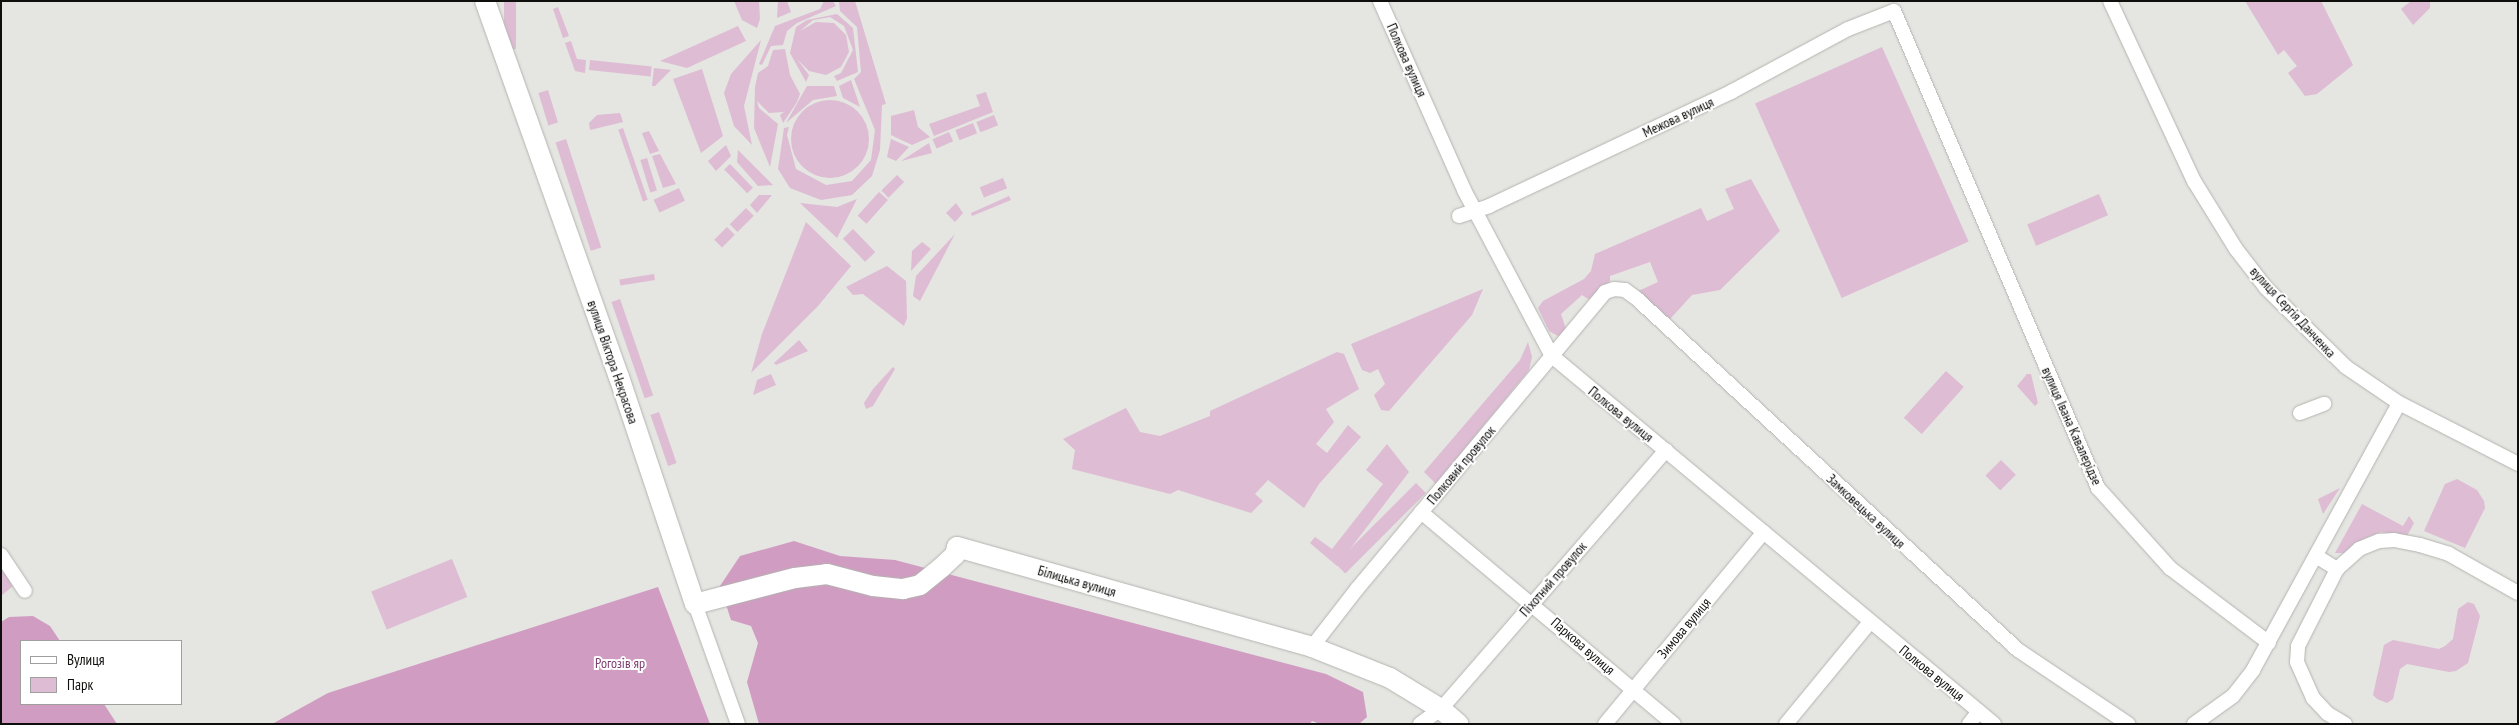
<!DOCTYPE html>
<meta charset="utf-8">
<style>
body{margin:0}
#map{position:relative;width:2519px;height:725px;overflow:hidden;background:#e5e5e1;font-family:"PT Sans Narrow",sans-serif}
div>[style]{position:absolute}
.green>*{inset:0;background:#debcd4;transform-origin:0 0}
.round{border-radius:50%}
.forest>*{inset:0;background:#d19cc2}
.roads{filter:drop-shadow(0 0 1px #b3b4b0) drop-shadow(0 0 1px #b3b4b0)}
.street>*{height:14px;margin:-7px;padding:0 7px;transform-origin:7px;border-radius:7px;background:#fff}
.secondary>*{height:20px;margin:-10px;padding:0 10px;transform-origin:10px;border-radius:10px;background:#fff}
span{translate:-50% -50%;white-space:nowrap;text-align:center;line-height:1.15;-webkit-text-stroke:4px #fff;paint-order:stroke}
.street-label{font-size:14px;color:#0e0e0d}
.park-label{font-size:14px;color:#7d3c6e}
.frame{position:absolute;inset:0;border:2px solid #0e0e0d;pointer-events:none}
.legend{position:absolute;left:20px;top:640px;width:162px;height:65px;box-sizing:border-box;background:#fff;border:1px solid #9f9f9e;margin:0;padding:6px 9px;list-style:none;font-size:15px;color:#0e0e0d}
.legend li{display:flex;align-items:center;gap:10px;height:25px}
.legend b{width:25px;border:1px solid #9f9f9e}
</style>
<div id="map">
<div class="green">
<div style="left:504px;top:1px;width:12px;height:48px"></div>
<div style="clip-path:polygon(734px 1px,759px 1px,760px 19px,757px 28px,742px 20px)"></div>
<div style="clip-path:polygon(778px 1px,787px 1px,791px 12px,777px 18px)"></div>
<div style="clip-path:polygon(824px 1px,833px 1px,836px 6px,797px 23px,787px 31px,783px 45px,771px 46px,762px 65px,759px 64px,775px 26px,820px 9px)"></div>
<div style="clip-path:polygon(839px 1px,855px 1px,886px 104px,882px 105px,880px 150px,872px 176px,852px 195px,821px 200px,790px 188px,778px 169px,784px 128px,789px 127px,787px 135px,796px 169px,826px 185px,852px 181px,871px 160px,875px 130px,854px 79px,861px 72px,857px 27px,840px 11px)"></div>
<div style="clip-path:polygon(2245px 1px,2321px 1px,2353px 65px,2317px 94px,2305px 96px,2288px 73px,2297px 66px,2284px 50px,2278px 55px)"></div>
<div style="clip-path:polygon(2411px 1px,2430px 2px,2430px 8px,2413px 25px,2401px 9px)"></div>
<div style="clip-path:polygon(558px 7px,569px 36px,563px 38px,553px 9px)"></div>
<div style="clip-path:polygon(837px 14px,853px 28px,858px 72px,837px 81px,834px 76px,841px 73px,853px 50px,844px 26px,830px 17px,813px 20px,800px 31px,816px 22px,834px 23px,846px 35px,849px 52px,841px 67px,826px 75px,809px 71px,797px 59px,809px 75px,806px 82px,790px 53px,796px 27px,807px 20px)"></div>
<div style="clip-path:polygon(738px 26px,746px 41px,687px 68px,660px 61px)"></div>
<div style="clip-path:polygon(761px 40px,744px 106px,752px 145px,734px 126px,724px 93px,731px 74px)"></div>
<div style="clip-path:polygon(571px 41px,577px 59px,586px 60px,585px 73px,575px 71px,565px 43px)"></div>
<div style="left:1882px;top:47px;width:213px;height:139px;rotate:66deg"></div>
<div style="clip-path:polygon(785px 49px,790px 75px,800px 94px,797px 102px,783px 123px,780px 115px,784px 112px,769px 113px,757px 101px,759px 108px,778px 124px,770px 167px,754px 128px,755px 87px,758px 73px,768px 66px,773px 50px)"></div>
<div style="left:590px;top:60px;width:62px;height:10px;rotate:6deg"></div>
<div style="clip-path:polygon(654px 68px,671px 70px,655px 86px,652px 86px)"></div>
<div style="clip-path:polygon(702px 69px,723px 136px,701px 153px,673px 79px)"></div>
<div style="clip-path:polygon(851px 80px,860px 107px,843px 98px,839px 86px)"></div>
<div style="clip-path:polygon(807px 86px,834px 86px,837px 96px,813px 100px,786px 123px)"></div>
<div style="left:548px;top:90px;width:34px;height:10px;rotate:73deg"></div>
<div style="clip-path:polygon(986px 92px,993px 112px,934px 136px,929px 124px,980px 106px,976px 95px)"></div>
<div class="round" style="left:791px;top:100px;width:78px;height:78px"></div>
<div style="clip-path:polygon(914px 110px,918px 127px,930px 137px,912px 145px,891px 135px,891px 116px)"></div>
<div style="clip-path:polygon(620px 113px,623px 122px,590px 130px,589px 123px,597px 115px)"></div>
<div style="left:994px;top:115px;width:11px;height:19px;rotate:68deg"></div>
<div style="left:973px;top:123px;width:11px;height:19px;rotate:68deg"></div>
<div style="left:623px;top:128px;width:76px;height:5px;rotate:71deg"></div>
<div style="clip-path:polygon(649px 131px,659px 151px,650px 154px,642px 133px)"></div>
<div style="left:949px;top:132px;width:10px;height:18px;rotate:66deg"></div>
<div style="left:566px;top:139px;width:114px;height:11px;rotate:72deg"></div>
<div style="clip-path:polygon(891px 139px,909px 147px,896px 161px,887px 157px)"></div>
<div style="clip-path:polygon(929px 143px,932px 153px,901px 161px)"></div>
<div style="clip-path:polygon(726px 145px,731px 156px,716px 171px,708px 161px)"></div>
<div style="clip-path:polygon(738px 150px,773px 185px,758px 186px,737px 162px)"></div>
<div style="clip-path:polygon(660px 154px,676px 184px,663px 188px,652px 156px)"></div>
<div style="left:647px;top:158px;width:34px;height:7px;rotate:73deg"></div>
<div style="left:730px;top:164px;width:33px;height:8px;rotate:46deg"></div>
<div style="left:897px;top:175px;width:10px;height:22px;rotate:45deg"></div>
<div style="left:1003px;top:178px;width:11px;height:25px;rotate:68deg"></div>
<div style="clip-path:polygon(1751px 179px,1780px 231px,1720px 290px,1692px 295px,1670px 319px,1636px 292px,1658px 282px,1650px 262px,1610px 276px,1610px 281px,1594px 298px,1588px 299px,1582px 295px,1561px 314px,1566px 329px,1558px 336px,1549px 331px,1538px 308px,1543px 301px,1584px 279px,1591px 271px,1595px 254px,1701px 208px,1707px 221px,1734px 209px,1725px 189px)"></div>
<div style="left:679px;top:188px;width:14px;height:28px;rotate:65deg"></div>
<div style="left:879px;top:192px;width:12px;height:32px;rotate:42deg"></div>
<div style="left:2099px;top:194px;width:23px;height:78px;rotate:67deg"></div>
<div style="clip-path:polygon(759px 195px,772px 195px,757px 213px,750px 205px)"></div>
<div style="clip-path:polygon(1009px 196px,1011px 200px,972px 216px,971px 213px)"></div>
<div style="clip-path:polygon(857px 199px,837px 238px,800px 203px,837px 207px)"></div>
<div style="clip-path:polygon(956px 203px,963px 213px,955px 222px,946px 213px)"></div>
<div style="left:746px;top:208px;width:11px;height:23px;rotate:45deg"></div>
<div style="clip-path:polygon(806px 222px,851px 266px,818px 306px,751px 373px,762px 334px)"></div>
<div style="left:727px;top:227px;width:11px;height:18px;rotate:45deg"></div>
<div style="left:853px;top:229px;width:32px;height:14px;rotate:46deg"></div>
<div style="clip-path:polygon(955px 234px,920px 301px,913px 296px,916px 276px)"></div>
<div style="clip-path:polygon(922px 242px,931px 249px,911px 271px,912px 251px)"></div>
<div style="clip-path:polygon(887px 266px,906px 281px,907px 318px,904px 326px,863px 294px,853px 295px,846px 287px)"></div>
<div style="left:654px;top:274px;width:6px;height:35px;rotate:81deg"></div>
<div style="clip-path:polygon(1483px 289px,1472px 315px,1389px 411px,1381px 410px,1374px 395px,1385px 384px,1378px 369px,1370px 373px,1362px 370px,1351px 344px)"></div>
<div style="left:620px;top:299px;width:102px;height:9px;rotate:71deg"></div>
<div style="clip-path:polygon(799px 340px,808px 351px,776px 365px,774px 363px)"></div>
<div style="clip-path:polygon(1528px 342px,1532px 357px,1529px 370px,1436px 484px,1424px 472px,1520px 360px)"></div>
<div style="clip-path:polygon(1337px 352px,1344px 354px,1359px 389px,1326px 409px,1334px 422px,1316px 444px,1327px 453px,1348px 425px,1361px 437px,1319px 484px,1304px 508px,1268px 480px,1255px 494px,1263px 501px,1251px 513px,1178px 490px,1170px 494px,1072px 469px,1075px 450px,1063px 439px,1126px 408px,1140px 432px,1160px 436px,1210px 416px,1210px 411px)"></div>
<div style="clip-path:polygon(893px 367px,895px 369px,873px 406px,866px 409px,864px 403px,873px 389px)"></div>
<div style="left:1946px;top:371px;width:24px;height:63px;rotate:42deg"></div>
<div style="clip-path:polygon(771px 374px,776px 385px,753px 395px,757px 380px)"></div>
<div style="clip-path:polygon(2027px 374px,2031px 374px,2038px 403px,2035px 406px,2017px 386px)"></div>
<div style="left:659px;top:412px;width:54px;height:9px;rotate:71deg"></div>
<div style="clip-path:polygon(1387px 444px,1409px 472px,1337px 566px,1310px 543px,1315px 537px,1332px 549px,1383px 484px,1366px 470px)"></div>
<div style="left:2001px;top:460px;width:21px;height:22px;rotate:45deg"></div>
<div style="clip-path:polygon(2457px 479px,2477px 490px,2484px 501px,2485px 508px,2465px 548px,2424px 531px,2445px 484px)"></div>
<div style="left:1416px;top:483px;width:14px;height:114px;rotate:45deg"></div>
<div style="clip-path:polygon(2340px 488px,2323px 514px,2318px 499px)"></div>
<div style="clip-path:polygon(2362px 504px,2403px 526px,2409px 516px,2414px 523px,2407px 536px,2381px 532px,2363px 539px,2345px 553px,2335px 553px)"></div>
<div style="left:452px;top:559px;width:41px;height:87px;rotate:68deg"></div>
<div style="clip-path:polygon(1px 566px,13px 586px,1px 596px)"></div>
<div style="clip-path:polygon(2468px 602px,2474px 604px,2480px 616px,2468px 663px,2456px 671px,2449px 672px,2407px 664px,2400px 669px,2393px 699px,2387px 703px,2377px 699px,2373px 695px,2384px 645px,2393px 640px,2439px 649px,2445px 646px,2453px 639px,2458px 609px)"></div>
</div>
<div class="forest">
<div style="clip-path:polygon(794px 541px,840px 556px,895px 560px,1326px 674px,1363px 692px,1367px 717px,1359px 724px,1320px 724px,1312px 721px,1310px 724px,759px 724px,747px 682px,758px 643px,751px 626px,731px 620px,720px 586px,740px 556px)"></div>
<div style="clip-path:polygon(658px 587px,710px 724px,272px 724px,328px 693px)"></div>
<div style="clip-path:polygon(33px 616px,50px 626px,60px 641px,21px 641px,21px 704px,104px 704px,117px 724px,1px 724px,1px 622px,9px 617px)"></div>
</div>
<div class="roads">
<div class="street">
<div style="left:1380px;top:1px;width:207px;rotate:66deg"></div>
<div style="left:1464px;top:190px;width:188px;rotate:62.1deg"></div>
<div style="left:1552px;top:356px;width:575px;rotate:39.78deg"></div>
<div style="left:2110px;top:1px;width:199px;rotate:65deg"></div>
<div style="left:2194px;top:181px;width:80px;rotate:58.3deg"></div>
<div style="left:2236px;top:249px;width:49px;rotate:52.4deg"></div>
<div style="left:2266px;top:288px;width:112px;rotate:44.6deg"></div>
<div style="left:2346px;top:367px;width:64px;rotate:34.2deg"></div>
<div style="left:2399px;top:403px;width:134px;rotate:27.1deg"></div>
<div style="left:1459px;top:216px;width:32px;rotate:-18deg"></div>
<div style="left:1489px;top:206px;width:268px;rotate:-25.2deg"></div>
<div style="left:1731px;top:92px;width:133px;rotate:-28.3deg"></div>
<div style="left:1848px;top:29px;width:49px;rotate:-21.4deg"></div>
<div style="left:1894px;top:11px;width:519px;rotate:66.84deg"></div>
<div style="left:2098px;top:488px;width:108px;rotate:48deg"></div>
<div style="left:2170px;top:568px;width:124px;rotate:37.1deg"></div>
<div style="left:2300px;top:413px;width:26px;rotate:-21deg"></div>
<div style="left:1421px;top:512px;width:330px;rotate:40deg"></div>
<div style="left:1px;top:555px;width:43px;rotate:56.3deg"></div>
<div style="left:2316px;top:556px;width:25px;rotate:32deg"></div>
<div style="left:695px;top:604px;width:127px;rotate:70.3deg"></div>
<div style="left:1312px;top:647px;width:73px;rotate:-52.2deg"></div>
<div style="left:1357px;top:589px;width:387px;rotate:-50.1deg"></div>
<div style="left:1605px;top:292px;width:9px;rotate:-18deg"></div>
<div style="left:1614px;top:289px;width:11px;rotate:5deg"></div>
<div style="left:1625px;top:290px;width:14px;rotate:36deg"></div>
<div style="left:1636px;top:298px;width:519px;rotate:42.66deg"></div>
<div style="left:2018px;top:650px;width:133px;rotate:33.9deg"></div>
<div style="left:1420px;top:724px;width:26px;rotate:-36deg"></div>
<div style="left:1441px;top:709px;width:343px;rotate:-49deg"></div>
<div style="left:1605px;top:724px;width:249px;rotate:-50.4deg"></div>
<div style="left:1786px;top:724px;width:132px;rotate:-50.5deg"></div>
<div style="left:1969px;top:724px;width:16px;rotate:-52deg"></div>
<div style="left:2194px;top:724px;width:48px;rotate:-35.7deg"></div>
<div style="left:2233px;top:696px;width:33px;rotate:-52deg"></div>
<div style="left:2253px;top:670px;width:304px;rotate:-61.3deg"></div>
<div style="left:2345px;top:724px;width:21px;rotate:-149deg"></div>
<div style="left:2327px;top:713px;width:21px;rotate:-133deg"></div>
<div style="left:2313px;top:698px;width:39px;rotate:-114deg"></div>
<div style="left:2297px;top:662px;width:16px;rotate:-86deg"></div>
<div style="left:2298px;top:646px;width:86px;rotate:-63.1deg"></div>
<div style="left:2337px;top:569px;width:30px;rotate:-42deg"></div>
<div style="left:2359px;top:549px;width:22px;rotate:-22deg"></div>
<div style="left:2379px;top:541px;width:15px;rotate:-4deg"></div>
<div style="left:2394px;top:540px;width:26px;rotate:11deg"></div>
<div style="left:2420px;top:545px;width:30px;rotate:17deg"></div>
<div style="left:2449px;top:554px;width:79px;rotate:29.5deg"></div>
</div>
<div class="secondary">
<div style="left:485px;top:1px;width:399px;rotate:70.4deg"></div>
<div style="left:619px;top:377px;width:239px;rotate:71.5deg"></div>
<div style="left:695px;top:604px;width:103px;rotate:-14.6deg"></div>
<div style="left:795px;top:578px;width:32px;rotate:-7deg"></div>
<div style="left:827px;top:574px;width:48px;rotate:14.6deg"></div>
<div style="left:873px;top:586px;width:30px;rotate:6deg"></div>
<div style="left:903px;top:589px;width:17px;rotate:-13deg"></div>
<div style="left:920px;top:585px;width:27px;rotate:-39deg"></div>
<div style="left:941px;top:568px;width:19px;rotate:-43deg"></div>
<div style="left:955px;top:555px;width:8px;rotate:-76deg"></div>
<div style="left:957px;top:547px;width:369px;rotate:15.7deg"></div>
<div style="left:1312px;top:647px;width:84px;rotate:21.7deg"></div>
<div style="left:1390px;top:678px;width:60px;rotate:31.3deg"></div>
<div style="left:1441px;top:709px;width:23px;rotate:41deg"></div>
</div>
</div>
<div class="street-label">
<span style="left:1407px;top:60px;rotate:66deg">Полкова вулиця</span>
<span style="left:1678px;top:117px;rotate:-25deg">Межова вулиця</span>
<span style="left:2293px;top:312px;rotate:47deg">вулиця Сергія Данченка</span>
<span style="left:613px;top:362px;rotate:71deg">вулиця Віктора Некрасова</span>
<span style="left:1621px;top:414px;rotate:39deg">Полкова вулиця</span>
<span style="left:2072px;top:426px;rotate:66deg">вулиця Івана Кавалерідзе</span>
<span style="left:1461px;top:465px;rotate:-50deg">Полковий провулок</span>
<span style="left:1866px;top:511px;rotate:43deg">Замковецька вулиця</span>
<span style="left:1553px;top:579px;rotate:-49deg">Піхотний провулок</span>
<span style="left:1077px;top:581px;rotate:16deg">Білицька вулиця</span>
<span style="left:1684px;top:628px;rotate:-50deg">Зимова вулиця</span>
<span style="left:1583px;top:646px;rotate:41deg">Паркова вулиця</span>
<span style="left:1932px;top:673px;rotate:39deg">Полкова вулиця</span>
</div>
<div class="park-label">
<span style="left:620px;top:663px">Рогозів яр</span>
</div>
<div class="frame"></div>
<ul class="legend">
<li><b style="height:6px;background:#fff"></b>Вулиця</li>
<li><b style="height:14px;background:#debcd4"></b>Парк</li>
</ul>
</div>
